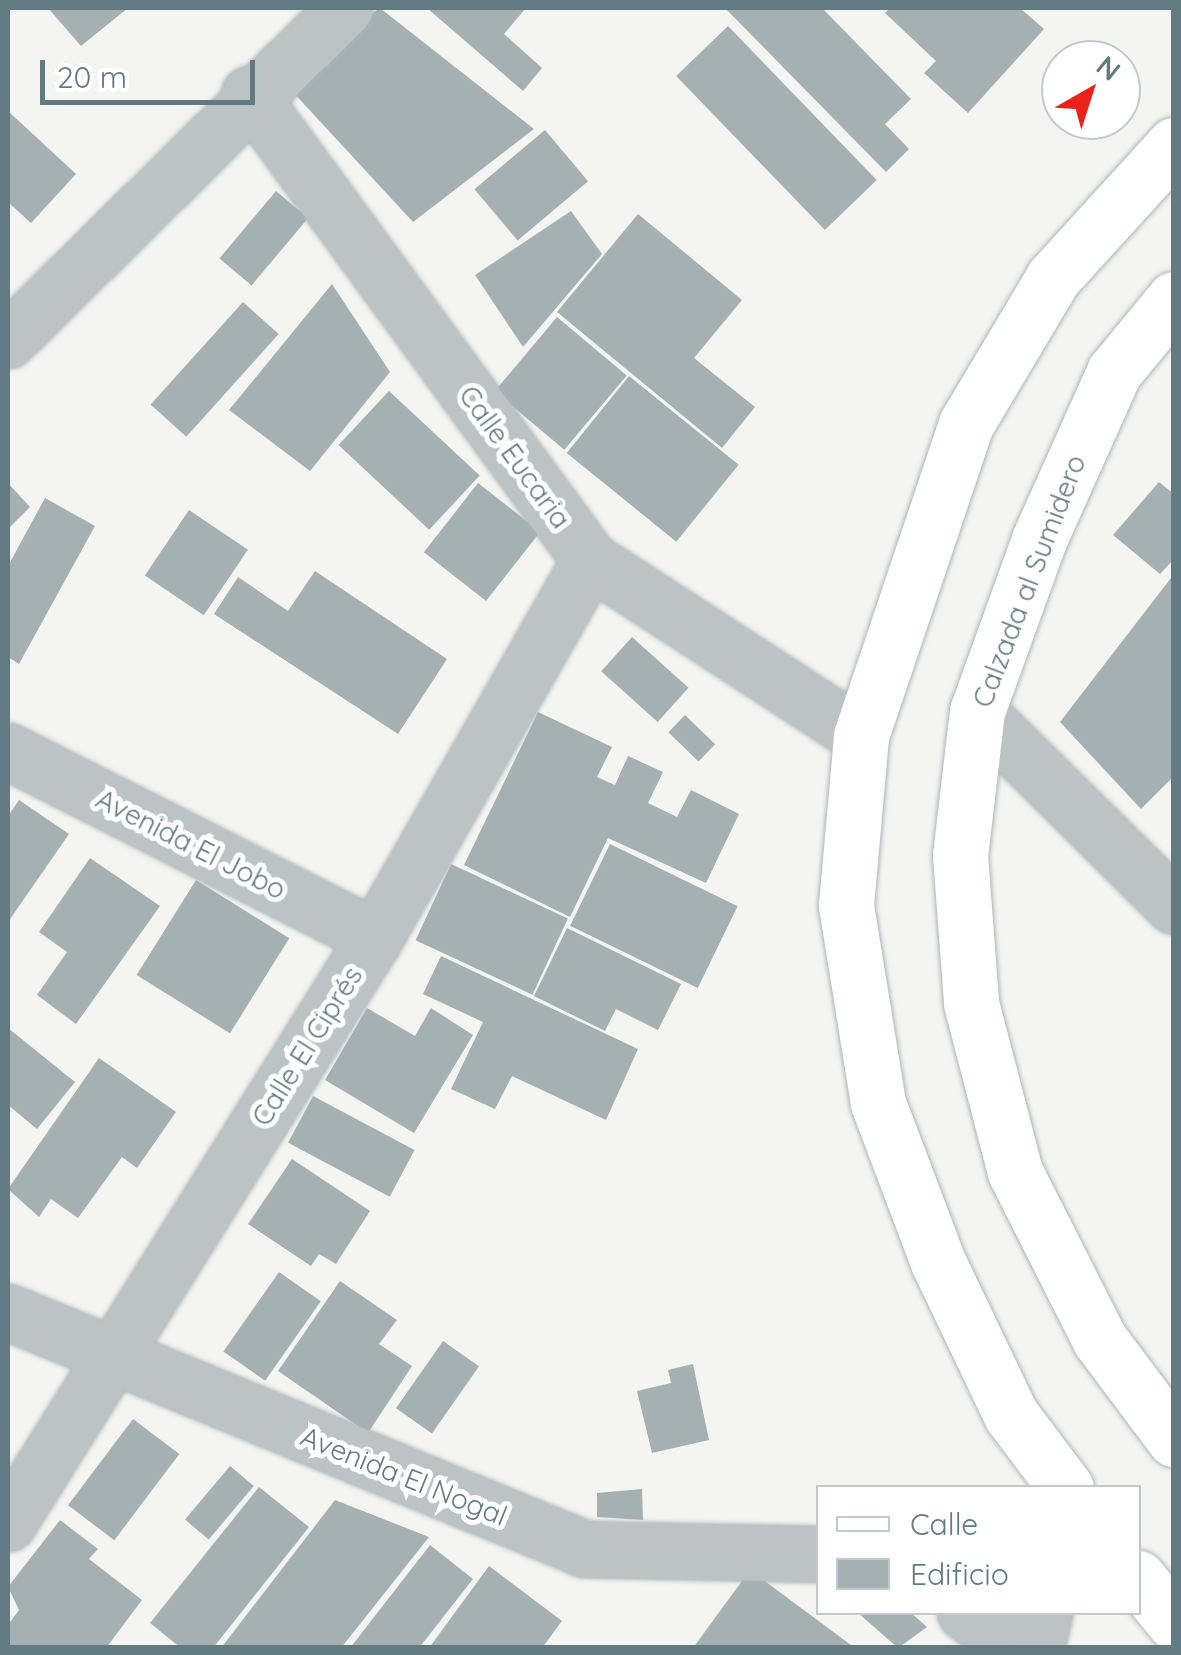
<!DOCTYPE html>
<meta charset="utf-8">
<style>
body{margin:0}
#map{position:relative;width:1181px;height:1655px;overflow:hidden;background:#f4f4f0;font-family:Quicksand,sans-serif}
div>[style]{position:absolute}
.building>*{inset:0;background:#a5b0b3;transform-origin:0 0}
.roads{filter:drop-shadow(0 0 2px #acb5b8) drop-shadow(0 0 2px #acb5b8)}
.minor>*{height:55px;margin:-27.5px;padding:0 27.5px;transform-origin:27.5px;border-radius:27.5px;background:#bcc3c5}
.tertiary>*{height:55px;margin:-27.5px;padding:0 27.5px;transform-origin:27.5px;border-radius:27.5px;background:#bcc3c5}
.secondary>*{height:55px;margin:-27.5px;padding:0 27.5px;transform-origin:27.5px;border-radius:27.5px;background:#fff}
span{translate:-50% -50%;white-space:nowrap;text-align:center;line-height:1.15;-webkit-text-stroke:10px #fff;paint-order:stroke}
.street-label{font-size:28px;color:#627a82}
.frame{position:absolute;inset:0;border:10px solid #627a82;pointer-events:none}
.legend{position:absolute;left:816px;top:1485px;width:325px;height:130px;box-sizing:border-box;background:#fff;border:2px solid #c0cacd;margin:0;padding:12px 18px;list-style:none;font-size:30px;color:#627a82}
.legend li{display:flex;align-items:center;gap:20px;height:50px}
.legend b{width:50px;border:2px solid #c0cacd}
.north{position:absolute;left:1041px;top:40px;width:100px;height:100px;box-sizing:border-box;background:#fff;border:2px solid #c0cacd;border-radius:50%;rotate:39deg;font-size:28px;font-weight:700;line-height:40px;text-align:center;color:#627a82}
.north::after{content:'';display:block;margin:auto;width:35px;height:45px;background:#ea231a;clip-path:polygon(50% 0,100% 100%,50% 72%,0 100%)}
.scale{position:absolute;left:40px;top:60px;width:215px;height:45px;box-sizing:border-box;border:5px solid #627a82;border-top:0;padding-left:12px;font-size:30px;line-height:35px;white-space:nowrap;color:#627a82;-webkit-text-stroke:8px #fff;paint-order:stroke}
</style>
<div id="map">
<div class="building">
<div style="clip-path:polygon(48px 8px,128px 8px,81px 46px)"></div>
<div style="clip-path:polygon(380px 8px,534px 129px,413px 222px,279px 77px)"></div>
<div style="clip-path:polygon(427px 8px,526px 8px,504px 34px,542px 68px,523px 91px)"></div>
<div style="clip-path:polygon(725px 8px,822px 8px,911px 99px,885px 124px,909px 149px,886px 172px)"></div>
<div style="clip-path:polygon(890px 8px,1020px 8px,1044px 29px,968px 113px,924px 73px,936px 61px,885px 13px)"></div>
<div style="left:728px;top:26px;width:214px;height:72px;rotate:46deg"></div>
<div style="clip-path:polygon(8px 111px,76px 174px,31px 223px,8px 202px)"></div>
<div style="left:545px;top:130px;width:67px;height:92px;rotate:50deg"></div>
<div style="left:276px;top:191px;width:42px;height:88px;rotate:40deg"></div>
<div style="clip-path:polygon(571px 211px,602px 254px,523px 347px,475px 275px)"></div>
<div style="clip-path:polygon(638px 214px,742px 300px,694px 358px,755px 407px,722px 448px,557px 312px)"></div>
<div style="clip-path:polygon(332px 284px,390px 372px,310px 471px,229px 410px)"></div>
<div style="left:243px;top:302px;width:48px;height:138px;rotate:42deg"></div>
<div style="left:557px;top:317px;width:91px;height:97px;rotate:40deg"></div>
<div style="left:629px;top:376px;width:141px;height:99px;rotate:39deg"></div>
<div style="left:389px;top:391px;width:124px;height:74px;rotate:43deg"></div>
<div style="clip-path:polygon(1159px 482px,1174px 494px,1174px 559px,1160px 574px,1113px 535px)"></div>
<div style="clip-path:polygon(8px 483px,30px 507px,8px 529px)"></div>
<div style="left:478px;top:483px;width:79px;height:88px;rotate:38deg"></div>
<div style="clip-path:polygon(45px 498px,95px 526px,19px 664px,8px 657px,8px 566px)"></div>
<div style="left:189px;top:510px;width:71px;height:79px;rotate:34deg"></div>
<div style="clip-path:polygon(315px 571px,447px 659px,398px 734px,214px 614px,238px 577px,288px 611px)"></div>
<div style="clip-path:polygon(1174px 574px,1174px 776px,1141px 809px,1060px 722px)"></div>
<div style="left:632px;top:637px;width:76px;height:46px;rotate:42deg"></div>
<div style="clip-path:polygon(538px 712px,612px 747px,597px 777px,615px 785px,628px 756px,663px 772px,648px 803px,677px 817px,691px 790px,739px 814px,706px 883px,608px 838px,570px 917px,464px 865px)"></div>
<div style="left:685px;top:715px;width:42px;height:24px;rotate:44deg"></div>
<div style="clip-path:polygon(19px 800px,69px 834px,8px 922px,8px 816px)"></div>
<div style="left:610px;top:844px;width:142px;height:91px;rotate:26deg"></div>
<div style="clip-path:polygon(90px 858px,160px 906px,76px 1024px,37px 995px,67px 952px,39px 932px)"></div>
<div style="left:451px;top:864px;width:129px;height:84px;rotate:25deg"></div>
<div style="left:196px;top:880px;width:110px;height:112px;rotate:32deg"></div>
<div style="clip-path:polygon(567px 928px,681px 984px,658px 1030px,616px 1009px,605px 1031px,534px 996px)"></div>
<div style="clip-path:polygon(441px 956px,638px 1049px,606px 1120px,512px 1076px,495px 1109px,451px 1089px,483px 1022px,423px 994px)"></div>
<div style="clip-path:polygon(367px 1008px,415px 1036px,431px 1008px,473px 1035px,414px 1133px,325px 1080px)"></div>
<div style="clip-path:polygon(8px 1028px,75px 1082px,37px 1129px,8px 1105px)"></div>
<div style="clip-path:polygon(99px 1058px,176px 1112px,137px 1168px,122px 1157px,78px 1218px,51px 1199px,39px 1217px,8px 1189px)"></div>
<div style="left:313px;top:1096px;width:115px;height:53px;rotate:28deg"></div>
<div style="clip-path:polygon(292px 1159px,370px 1211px,336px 1264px,319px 1254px,311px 1266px,248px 1224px)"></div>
<div style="left:279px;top:1272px;width:51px;height:97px;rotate:35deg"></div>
<div style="clip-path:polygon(340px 1281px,397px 1320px,379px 1344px,412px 1366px,368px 1433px,278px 1371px)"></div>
<div style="left:443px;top:1341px;width:44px;height:82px;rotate:35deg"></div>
<div style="clip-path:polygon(693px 1364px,709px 1440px,652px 1453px,637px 1391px,671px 1383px,668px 1370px)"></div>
<div style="left:133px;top:1419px;width:58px;height:108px;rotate:37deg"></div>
<div style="left:230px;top:1466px;width:31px;height:70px;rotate:40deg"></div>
<div style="clip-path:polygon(259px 1487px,309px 1527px,213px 1648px,181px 1648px,150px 1623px)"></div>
<div style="clip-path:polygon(642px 1489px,643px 1520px,597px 1517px,597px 1493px)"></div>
<div style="clip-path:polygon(335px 1500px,429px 1537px,341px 1648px,221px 1648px)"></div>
<div style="clip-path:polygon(60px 1520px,98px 1549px,89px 1559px,142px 1600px,106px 1648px,10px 1648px,8px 1625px,19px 1610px,8px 1587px)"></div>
<div style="clip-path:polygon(430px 1545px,473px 1579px,419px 1648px,350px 1648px)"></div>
<div style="clip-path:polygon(489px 1566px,562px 1621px,542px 1648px,429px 1648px)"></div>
<div style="clip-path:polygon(750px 1570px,855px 1648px,693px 1648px)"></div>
<div style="clip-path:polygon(857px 1612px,910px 1612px,927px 1627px,898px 1648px)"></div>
</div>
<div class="roads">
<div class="minor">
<div style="left:249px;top:94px;width:577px;rotate:53.8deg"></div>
<div style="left:590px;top:560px;width:323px;rotate:33deg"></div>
<div style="left:977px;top:711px;width:277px;rotate:44.7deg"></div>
<div style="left:8px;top:751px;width:411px;rotate:26.9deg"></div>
<div style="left:8px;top:1312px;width:624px;rotate:22.33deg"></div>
<div style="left:585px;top:1549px;width:233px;rotate:1.2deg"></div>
<div style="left:8px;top:1523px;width:691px;rotate:-57.94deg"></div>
<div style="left:375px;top:937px;width:434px;rotate:-60.3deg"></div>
<div style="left:965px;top:1612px;width:62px;rotate:35.2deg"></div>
<div style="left:1036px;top:1648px;width:37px;rotate:-77deg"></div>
</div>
<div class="tertiary">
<div style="left:8px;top:340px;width:473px;rotate:-44.6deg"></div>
</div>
<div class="secondary">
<div style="left:1174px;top:299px;width:94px;rotate:129.4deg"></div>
<div style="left:1114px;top:372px;width:184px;rotate:114.1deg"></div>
<div style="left:1039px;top:540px;width:182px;rotate:109.9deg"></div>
<div style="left:977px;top:711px;width:145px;rotate:96.7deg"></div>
<div style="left:960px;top:855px;width:148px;rotate:85.7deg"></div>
<div style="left:971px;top:1003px;width:175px;rotate:75.4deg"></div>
<div style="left:1015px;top:1172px;width:188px;rotate:63.2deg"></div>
<div style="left:1100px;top:1340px;width:124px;rotate:53.2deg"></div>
<div style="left:1066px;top:1488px;width:91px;rotate:-127deg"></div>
<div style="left:1011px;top:1415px;width:170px;rotate:-115.5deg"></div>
<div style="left:938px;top:1262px;width:170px;rotate:-110.7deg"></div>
<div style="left:878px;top:1103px;width:201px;rotate:-99.2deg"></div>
<div style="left:846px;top:905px;width:170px;rotate:-84.9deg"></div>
<div style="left:861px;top:736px;width:329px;rotate:-71.4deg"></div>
<div style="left:966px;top:424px;width:170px;rotate:-59.2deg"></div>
<div style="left:1053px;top:278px;width:180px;rotate:-47.7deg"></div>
<div style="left:1138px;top:1578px;width:57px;rotate:50.7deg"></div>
</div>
</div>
<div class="street-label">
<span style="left:515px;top:457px;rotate:54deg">Calle Eucaria</span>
<span style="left:1029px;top:581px;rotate:-69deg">Calzada al Sumidero</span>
<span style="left:191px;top:844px;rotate:27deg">Avenida El Jobo</span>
<span style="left:307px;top:1046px;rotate:-58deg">Calle El Ciprés</span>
<span style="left:404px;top:1476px;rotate:22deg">Avenida El Nogal</span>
</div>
<div class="frame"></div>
<ul class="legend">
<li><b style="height:12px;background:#fff"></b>Calle</li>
<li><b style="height:28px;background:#a5b0b3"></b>Edificio</li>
</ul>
<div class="north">N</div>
<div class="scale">20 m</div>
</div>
